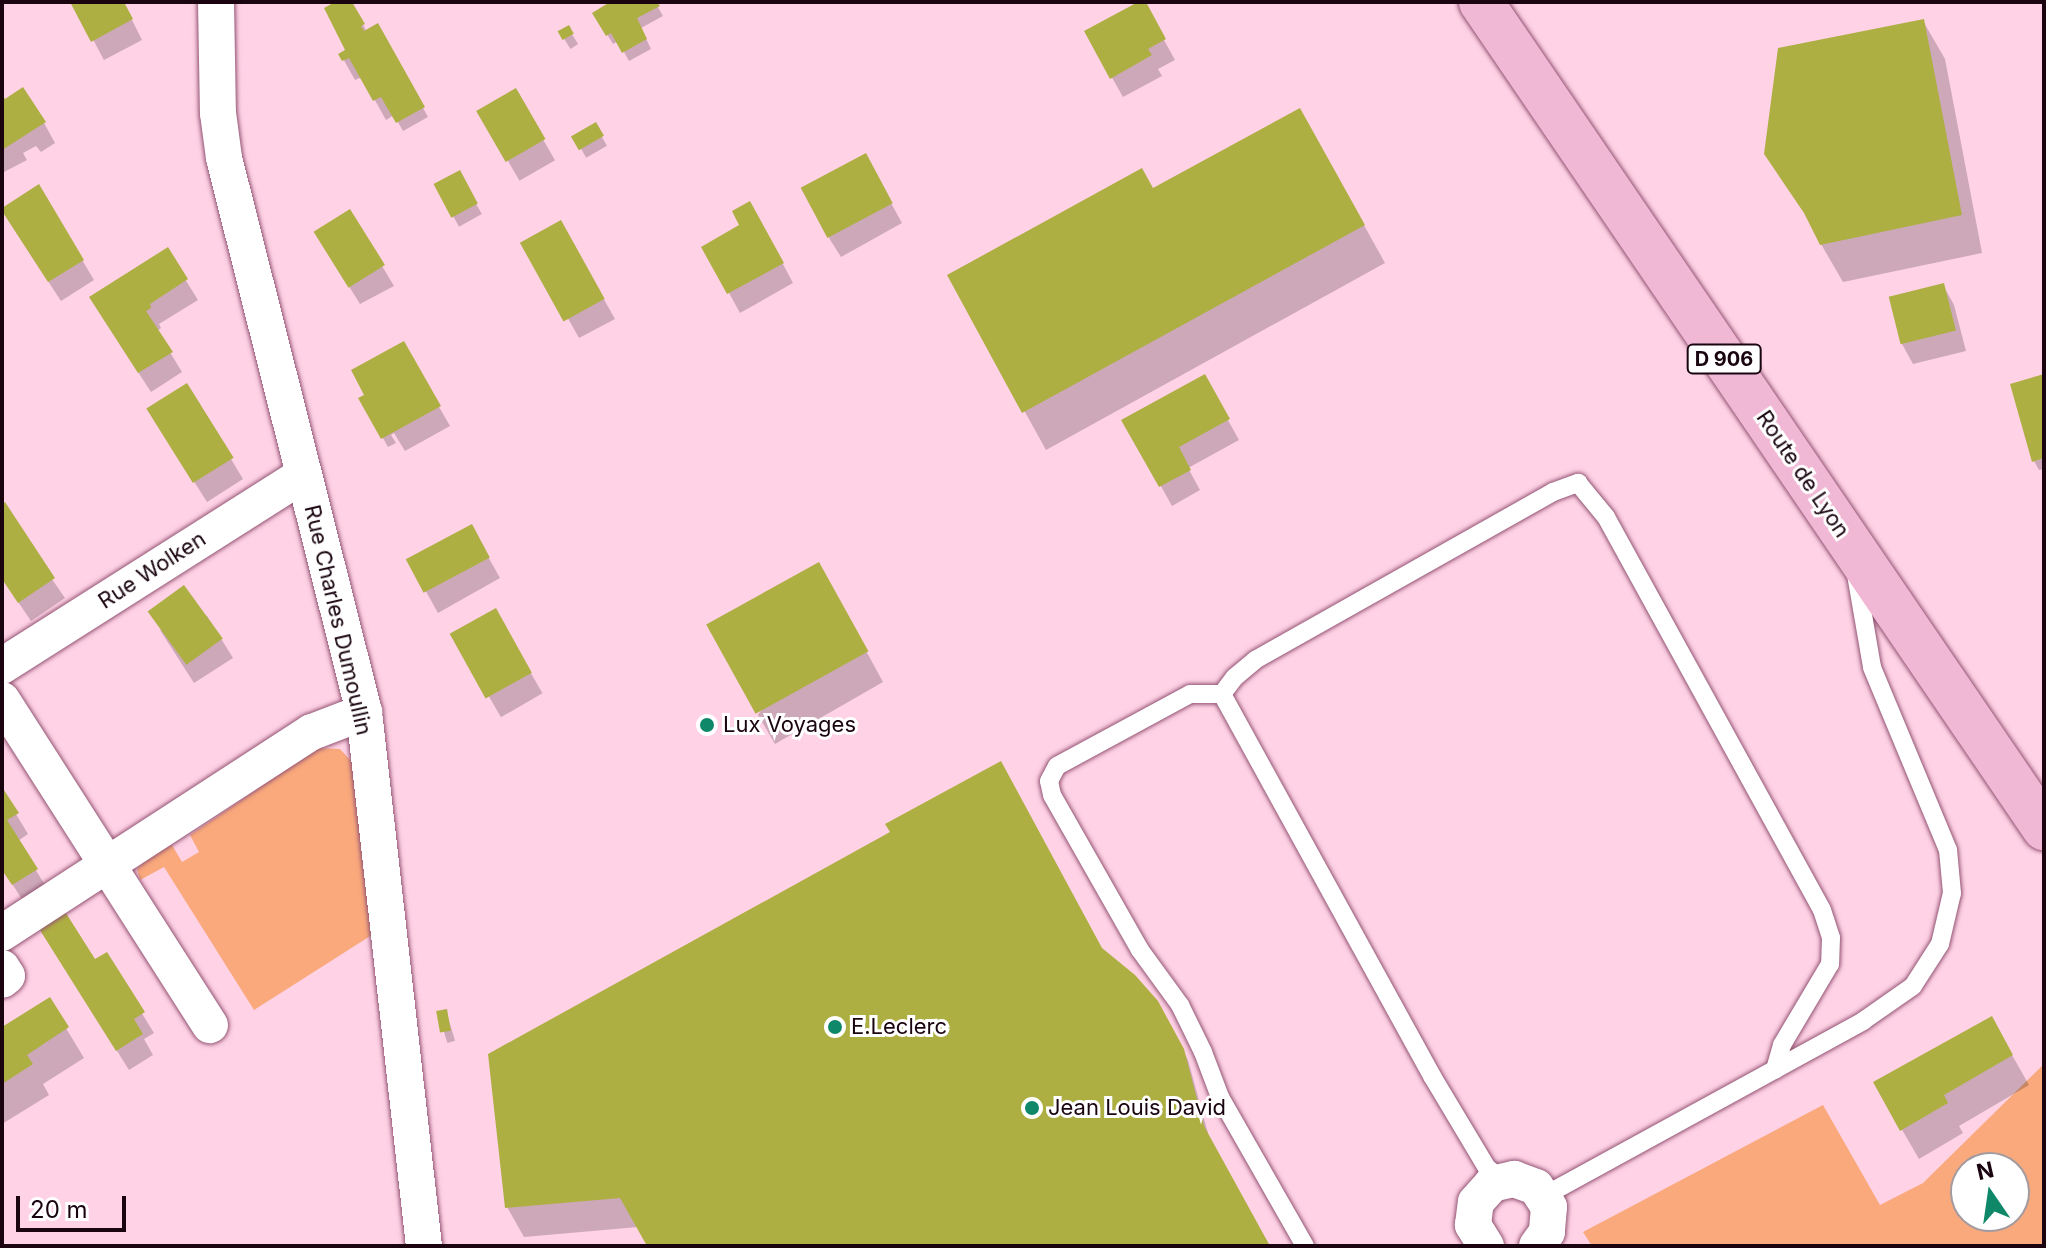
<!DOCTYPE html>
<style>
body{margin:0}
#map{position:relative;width:2046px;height:1248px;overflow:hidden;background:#ffd2e6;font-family:Inter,sans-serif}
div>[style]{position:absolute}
.green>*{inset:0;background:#faa97c}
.shadow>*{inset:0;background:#0003;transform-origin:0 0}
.building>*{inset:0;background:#aeaf42;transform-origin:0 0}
.roads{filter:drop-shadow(0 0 2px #935473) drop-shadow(0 0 2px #935473)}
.service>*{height:18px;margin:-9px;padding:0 9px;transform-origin:9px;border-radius:9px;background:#fff}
.minor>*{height:36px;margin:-18px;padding:0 18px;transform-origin:18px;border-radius:18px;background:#fff}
.primary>*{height:44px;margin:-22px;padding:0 22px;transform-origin:22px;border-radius:22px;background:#f0b8d4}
.dots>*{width:22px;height:22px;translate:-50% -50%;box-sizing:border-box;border:4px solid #fff;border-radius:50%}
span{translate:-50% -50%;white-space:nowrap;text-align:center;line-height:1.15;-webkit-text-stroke:6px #fff;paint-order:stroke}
.shield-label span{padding:2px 6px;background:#fff;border:2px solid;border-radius:6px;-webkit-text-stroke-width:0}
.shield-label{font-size:20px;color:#19040f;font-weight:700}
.street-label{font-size:22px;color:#19040f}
.poi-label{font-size:22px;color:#19040f}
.left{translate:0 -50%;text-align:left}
.frame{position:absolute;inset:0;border:4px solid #19040f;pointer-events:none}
.north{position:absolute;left:1950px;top:1152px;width:80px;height:80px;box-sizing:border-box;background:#fff;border:2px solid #a39b9f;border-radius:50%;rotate:347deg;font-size:22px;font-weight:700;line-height:32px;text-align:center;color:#19040f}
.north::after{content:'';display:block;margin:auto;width:28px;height:36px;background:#0f886a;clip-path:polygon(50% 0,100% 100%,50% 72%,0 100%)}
.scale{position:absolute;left:16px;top:1196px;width:110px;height:36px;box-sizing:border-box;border:4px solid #19040f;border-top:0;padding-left:10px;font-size:24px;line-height:28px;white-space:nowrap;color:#19040f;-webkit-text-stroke:6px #fff;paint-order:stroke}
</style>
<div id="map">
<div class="green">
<div style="clip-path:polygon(318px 748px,340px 749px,355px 765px,375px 933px,254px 1010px,164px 867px,140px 880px,137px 869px,148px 858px,172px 845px,182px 862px,199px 852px,190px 835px)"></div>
<div style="clip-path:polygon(evenodd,2044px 1064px,2044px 1246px,1592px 1246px,1583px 1232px,1823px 1105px,1880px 1205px,1923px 1183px,2044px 1064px,1966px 1168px,2014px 1168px,2014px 1216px,1966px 1216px,1966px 1168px)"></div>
</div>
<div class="shadow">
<div style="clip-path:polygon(73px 2px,123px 2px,142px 40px,104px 60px)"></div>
<div style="clip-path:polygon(339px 2px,350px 2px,367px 32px,378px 26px,428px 117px,403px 131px,394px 115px,386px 120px,362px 77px,355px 80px,341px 55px,347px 51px)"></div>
<div style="clip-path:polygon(614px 2px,655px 2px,663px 16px,641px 28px,651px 49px,629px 61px,618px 41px,613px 44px,594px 13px)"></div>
<div style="clip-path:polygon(1143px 2px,1175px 60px,1158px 69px,1162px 76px,1123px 97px,1086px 32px)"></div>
<div style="clip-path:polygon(1923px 21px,1945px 59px,1982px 253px,1843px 282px,1821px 244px)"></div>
<div style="left:568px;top:28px;width:19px;height:9px;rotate:58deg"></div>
<div style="left:515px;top:91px;width:80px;height:41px;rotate:60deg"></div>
<div style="clip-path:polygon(2px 98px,44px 123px,55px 143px,41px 152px,36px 146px,23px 153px,27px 160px,2px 173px)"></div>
<div style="left:595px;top:125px;width:24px;height:24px;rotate:60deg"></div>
<div style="clip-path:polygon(1321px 148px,1385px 263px,1046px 450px,950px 276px)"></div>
<div style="clip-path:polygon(865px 156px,902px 223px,841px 257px,829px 238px)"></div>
<div style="left:459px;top:173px;width:47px;height:26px;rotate:61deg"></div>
<div style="clip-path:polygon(38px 186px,94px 280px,61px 301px,14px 229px)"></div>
<div style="clip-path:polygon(350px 212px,394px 286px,360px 304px,327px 251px)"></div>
<div style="clip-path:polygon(561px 223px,615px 319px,579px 338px,546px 279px)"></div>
<div style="clip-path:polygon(768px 236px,793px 283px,740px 313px,704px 247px)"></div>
<div style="clip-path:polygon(167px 250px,198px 300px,159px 324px,161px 328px,157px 331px,182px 372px,151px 392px,103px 318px)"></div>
<div style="clip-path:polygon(1943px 285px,1954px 305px,1966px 351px,1913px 364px,1902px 344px)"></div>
<div style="clip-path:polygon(403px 344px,450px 426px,405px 451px,394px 433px,391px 435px,396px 443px,388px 447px,361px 399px,367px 395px)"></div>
<div style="clip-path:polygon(2044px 376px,2044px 469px,2039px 470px,2034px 461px)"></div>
<div style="clip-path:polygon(1204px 377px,1239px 440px,1188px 468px,1200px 490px,1172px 506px,1124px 420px)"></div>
<div style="clip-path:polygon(187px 386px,243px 479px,207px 502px,161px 429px)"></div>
<div style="clip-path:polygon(2px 507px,65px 598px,31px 621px,2px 578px)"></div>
<div style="clip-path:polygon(482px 546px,500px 578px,438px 613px,409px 561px)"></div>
<div style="clip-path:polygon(835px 594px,883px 682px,775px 744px,758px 715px)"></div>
<div style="left:495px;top:611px;width:95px;height:48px;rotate:60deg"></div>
<div style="clip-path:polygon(207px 616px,233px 658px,194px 683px,160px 630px)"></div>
<div style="clip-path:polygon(2px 791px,28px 834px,18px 841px,48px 890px,25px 904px,2px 868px)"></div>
<div style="clip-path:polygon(52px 947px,95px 962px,106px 955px,154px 1033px,144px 1039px,153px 1055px,129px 1070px)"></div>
<div style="clip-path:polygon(49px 1000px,84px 1058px,43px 1084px,49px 1095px,2px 1124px,2px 1030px)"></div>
<div style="left:446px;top:1011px;width:31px;height:8px;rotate:73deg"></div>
<div style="clip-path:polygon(1163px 1013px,1188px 1060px,1209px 1137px,1268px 1246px,649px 1246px,638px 1227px,524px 1237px,507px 1207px)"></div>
<div style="clip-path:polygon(2008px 1048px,2029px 1085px,1959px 1126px,1963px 1133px,1919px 1159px,1875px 1083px)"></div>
</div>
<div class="building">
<div style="clip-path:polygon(70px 2px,124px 2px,133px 19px,91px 42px)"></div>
<div style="clip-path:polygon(335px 2px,352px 2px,365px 24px,361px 26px,364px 31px,378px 23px,425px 107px,396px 123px,381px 97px,373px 101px,349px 58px,342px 61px,338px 54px,345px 50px,324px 8px)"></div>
<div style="clip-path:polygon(610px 2px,657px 2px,660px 6px,637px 18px,647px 39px,622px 53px,611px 33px,606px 36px,592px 13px)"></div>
<div style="clip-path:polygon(1138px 2px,1146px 2px,1166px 39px,1148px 49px,1152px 55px,1110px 79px,1084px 31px)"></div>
<div style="clip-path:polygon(1924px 19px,1962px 215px,1820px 245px,1804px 213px,1764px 154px,1778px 48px)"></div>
<div style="left:569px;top:25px;width:10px;height:13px;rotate:61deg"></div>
<div style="clip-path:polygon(23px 87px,46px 122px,2px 150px,2px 95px,5px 99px)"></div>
<div style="left:516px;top:88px;width:59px;height:46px;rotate:60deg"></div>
<div style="clip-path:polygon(1300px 108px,1365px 225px,1022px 413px,947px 275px,1142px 168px,1153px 188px)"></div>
<div style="left:596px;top:122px;width:16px;height:29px;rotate:60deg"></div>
<div style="left:866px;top:153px;width:57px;height:74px;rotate:62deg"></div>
<div style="left:460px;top:170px;width:38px;height:30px;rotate:62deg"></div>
<div style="clip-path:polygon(39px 184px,84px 260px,48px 282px,2px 211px,2px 208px)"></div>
<div style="clip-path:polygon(750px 201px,784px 263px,727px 294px,701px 247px,739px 225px,732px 211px)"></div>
<div style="left:350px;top:209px;width:66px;height:43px;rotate:58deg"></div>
<div style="left:561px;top:220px;width:90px;height:47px;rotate:61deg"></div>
<div style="clip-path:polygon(168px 247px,188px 279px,150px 304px,151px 308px,146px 311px,173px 352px,138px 373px,89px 297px)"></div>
<div style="left:1944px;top:283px;width:49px;height:57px;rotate:76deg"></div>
<div style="clip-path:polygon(404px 341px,441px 406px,381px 439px,358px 398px,364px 395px,351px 370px)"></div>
<div style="clip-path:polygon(1205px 374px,1230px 419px,1179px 447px,1191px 470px,1159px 487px,1121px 420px)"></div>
<div style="clip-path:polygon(2044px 374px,2044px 458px,2032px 462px,2010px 384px)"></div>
<div style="left:187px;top:383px;width:88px;height:48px;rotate:58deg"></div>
<div style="clip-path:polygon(5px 502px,55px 578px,18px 603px,2px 579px,2px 504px)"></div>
<div style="left:472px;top:524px;width:38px;height:75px;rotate:62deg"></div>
<div style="left:819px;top:562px;width:102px;height:129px;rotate:61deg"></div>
<div style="left:184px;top:585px;width:66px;height:45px;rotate:54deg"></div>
<div style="left:496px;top:608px;width:74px;height:53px;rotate:61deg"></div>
<div style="clip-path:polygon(1001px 761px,1102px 948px,1135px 975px,1158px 1001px,1184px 1049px,1204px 1126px,1270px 1246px,647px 1246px,620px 1198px,505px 1208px,488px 1054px,890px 832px,885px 824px)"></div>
<div style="clip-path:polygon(2px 787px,19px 813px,7px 820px,38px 869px,12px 885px,2px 870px)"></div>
<div style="clip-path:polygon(64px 910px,95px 959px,107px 952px,145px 1012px,134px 1019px,143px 1034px,116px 1051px,38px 927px)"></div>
<div style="clip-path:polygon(50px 997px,69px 1027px,27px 1055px,33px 1064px,2px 1084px,2px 1027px)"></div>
<div style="left:447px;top:1009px;width:22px;height:11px;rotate:80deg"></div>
<div style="clip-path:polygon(1992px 1016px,2013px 1055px,1944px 1095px,1948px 1103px,1900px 1131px,1873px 1082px)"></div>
</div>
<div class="roads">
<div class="service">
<div style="left:1222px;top:694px;width:21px;rotate:-53deg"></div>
<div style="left:1235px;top:677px;width:26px;rotate:-40deg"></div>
<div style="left:1255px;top:660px;width:342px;rotate:-29.4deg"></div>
<div style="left:1553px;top:492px;width:27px;rotate:-20deg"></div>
<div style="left:1578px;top:483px;width:44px;rotate:50.5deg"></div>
<div style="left:1606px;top:517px;width:448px;rotate:61.2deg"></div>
<div style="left:1822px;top:910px;width:29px;rotate:72deg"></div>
<div style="left:1831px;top:938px;width:26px;rotate:92deg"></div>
<div style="left:1830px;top:964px;width:94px;rotate:120.7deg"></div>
<div style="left:1782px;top:1045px;width:26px;rotate:106deg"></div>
<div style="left:1544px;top:1196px;width:364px;rotate:-28.7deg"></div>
<div style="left:1863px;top:1021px;width:61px;rotate:-35deg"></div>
<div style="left:1913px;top:986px;width:50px;rotate:-57.3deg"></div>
<div style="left:1940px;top:944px;width:52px;rotate:-76.8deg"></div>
<div style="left:1952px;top:893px;width:43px;rotate:-95.3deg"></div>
<div style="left:1948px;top:850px;width:198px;rotate:-112.6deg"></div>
<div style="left:1872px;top:667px;width:94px;rotate:-99.8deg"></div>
<div style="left:1305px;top:1246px;width:172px;rotate:-119.7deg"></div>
<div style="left:1220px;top:1097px;width:48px;rotate:-110.7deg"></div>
<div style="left:1203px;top:1052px;width:52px;rotate:-116.1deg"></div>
<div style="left:1180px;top:1005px;width:68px;rotate:-126deg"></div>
<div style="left:1140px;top:950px;width:178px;rotate:-119.6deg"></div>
<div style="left:1052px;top:795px;width:14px;rotate:-102deg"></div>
<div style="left:1049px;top:781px;width:17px;rotate:-62deg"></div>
<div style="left:1057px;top:766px;width:151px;rotate:-28.4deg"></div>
<div style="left:1190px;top:694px;width:32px"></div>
<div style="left:1222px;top:694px;width:436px;rotate:61.2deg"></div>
<div style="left:1432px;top:1076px;width:107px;rotate:59.1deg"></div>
<div style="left:1487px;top:1168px;width:20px;rotate:37deg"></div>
</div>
<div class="minor">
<div style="left:216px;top:2px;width:111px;rotate:89deg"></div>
<div style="left:218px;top:113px;width:45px;rotate:82.4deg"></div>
<div style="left:224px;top:158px;width:571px;rotate:75.82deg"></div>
<div style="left:364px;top:712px;width:537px;rotate:83.59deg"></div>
<div style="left:2px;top:666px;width:356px;rotate:-32.4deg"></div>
<div style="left:2px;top:700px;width:386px;rotate:57.4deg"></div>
<div style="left:2px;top:933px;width:369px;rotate:-33deg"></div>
<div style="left:312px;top:732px;width:56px;rotate:-21deg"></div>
<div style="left:2px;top:968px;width:9px;rotate:58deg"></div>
<div style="left:7px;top:976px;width:6px;rotate:141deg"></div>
<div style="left:1486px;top:1246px;width:25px;rotate:-122deg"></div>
<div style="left:1473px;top:1225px;width:23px;rotate:-83deg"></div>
<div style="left:1476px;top:1202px;width:24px;rotate:-48deg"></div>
<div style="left:1492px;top:1184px;width:23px;rotate:-13deg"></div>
<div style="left:1514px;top:1179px;width:23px;rotate:20deg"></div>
<div style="left:1536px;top:1187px;width:24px;rotate:57deg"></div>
<div style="left:1549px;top:1207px;width:25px;rotate:95deg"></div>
<div style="left:1547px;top:1232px;width:17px;rotate:126deg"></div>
</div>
<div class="primary">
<div style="left:1481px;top:2px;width:1000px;rotate:55.72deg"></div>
</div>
</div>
<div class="dots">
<div style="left:707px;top:725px;background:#0f886a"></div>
<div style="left:835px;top:1027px;background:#0f886a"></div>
<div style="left:1032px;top:1108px;background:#0f886a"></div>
</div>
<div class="shield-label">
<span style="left:1724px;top:359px">D 906</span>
</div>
<div class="street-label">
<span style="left:1803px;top:474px;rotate:56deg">Route de Lyon</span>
<span style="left:152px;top:570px;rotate:-33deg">Rue Wolken</span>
<span style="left:338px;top:620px;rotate:77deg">Rue Charles Dumoullin</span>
</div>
<div class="poi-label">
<span class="left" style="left:723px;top:725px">Lux Voyages</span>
<span class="left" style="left:851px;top:1027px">E.Leclerc</span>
<span class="left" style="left:1048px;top:1108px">Jean Louis David</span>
</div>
<div class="frame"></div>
<div class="north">N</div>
<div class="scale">20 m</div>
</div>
